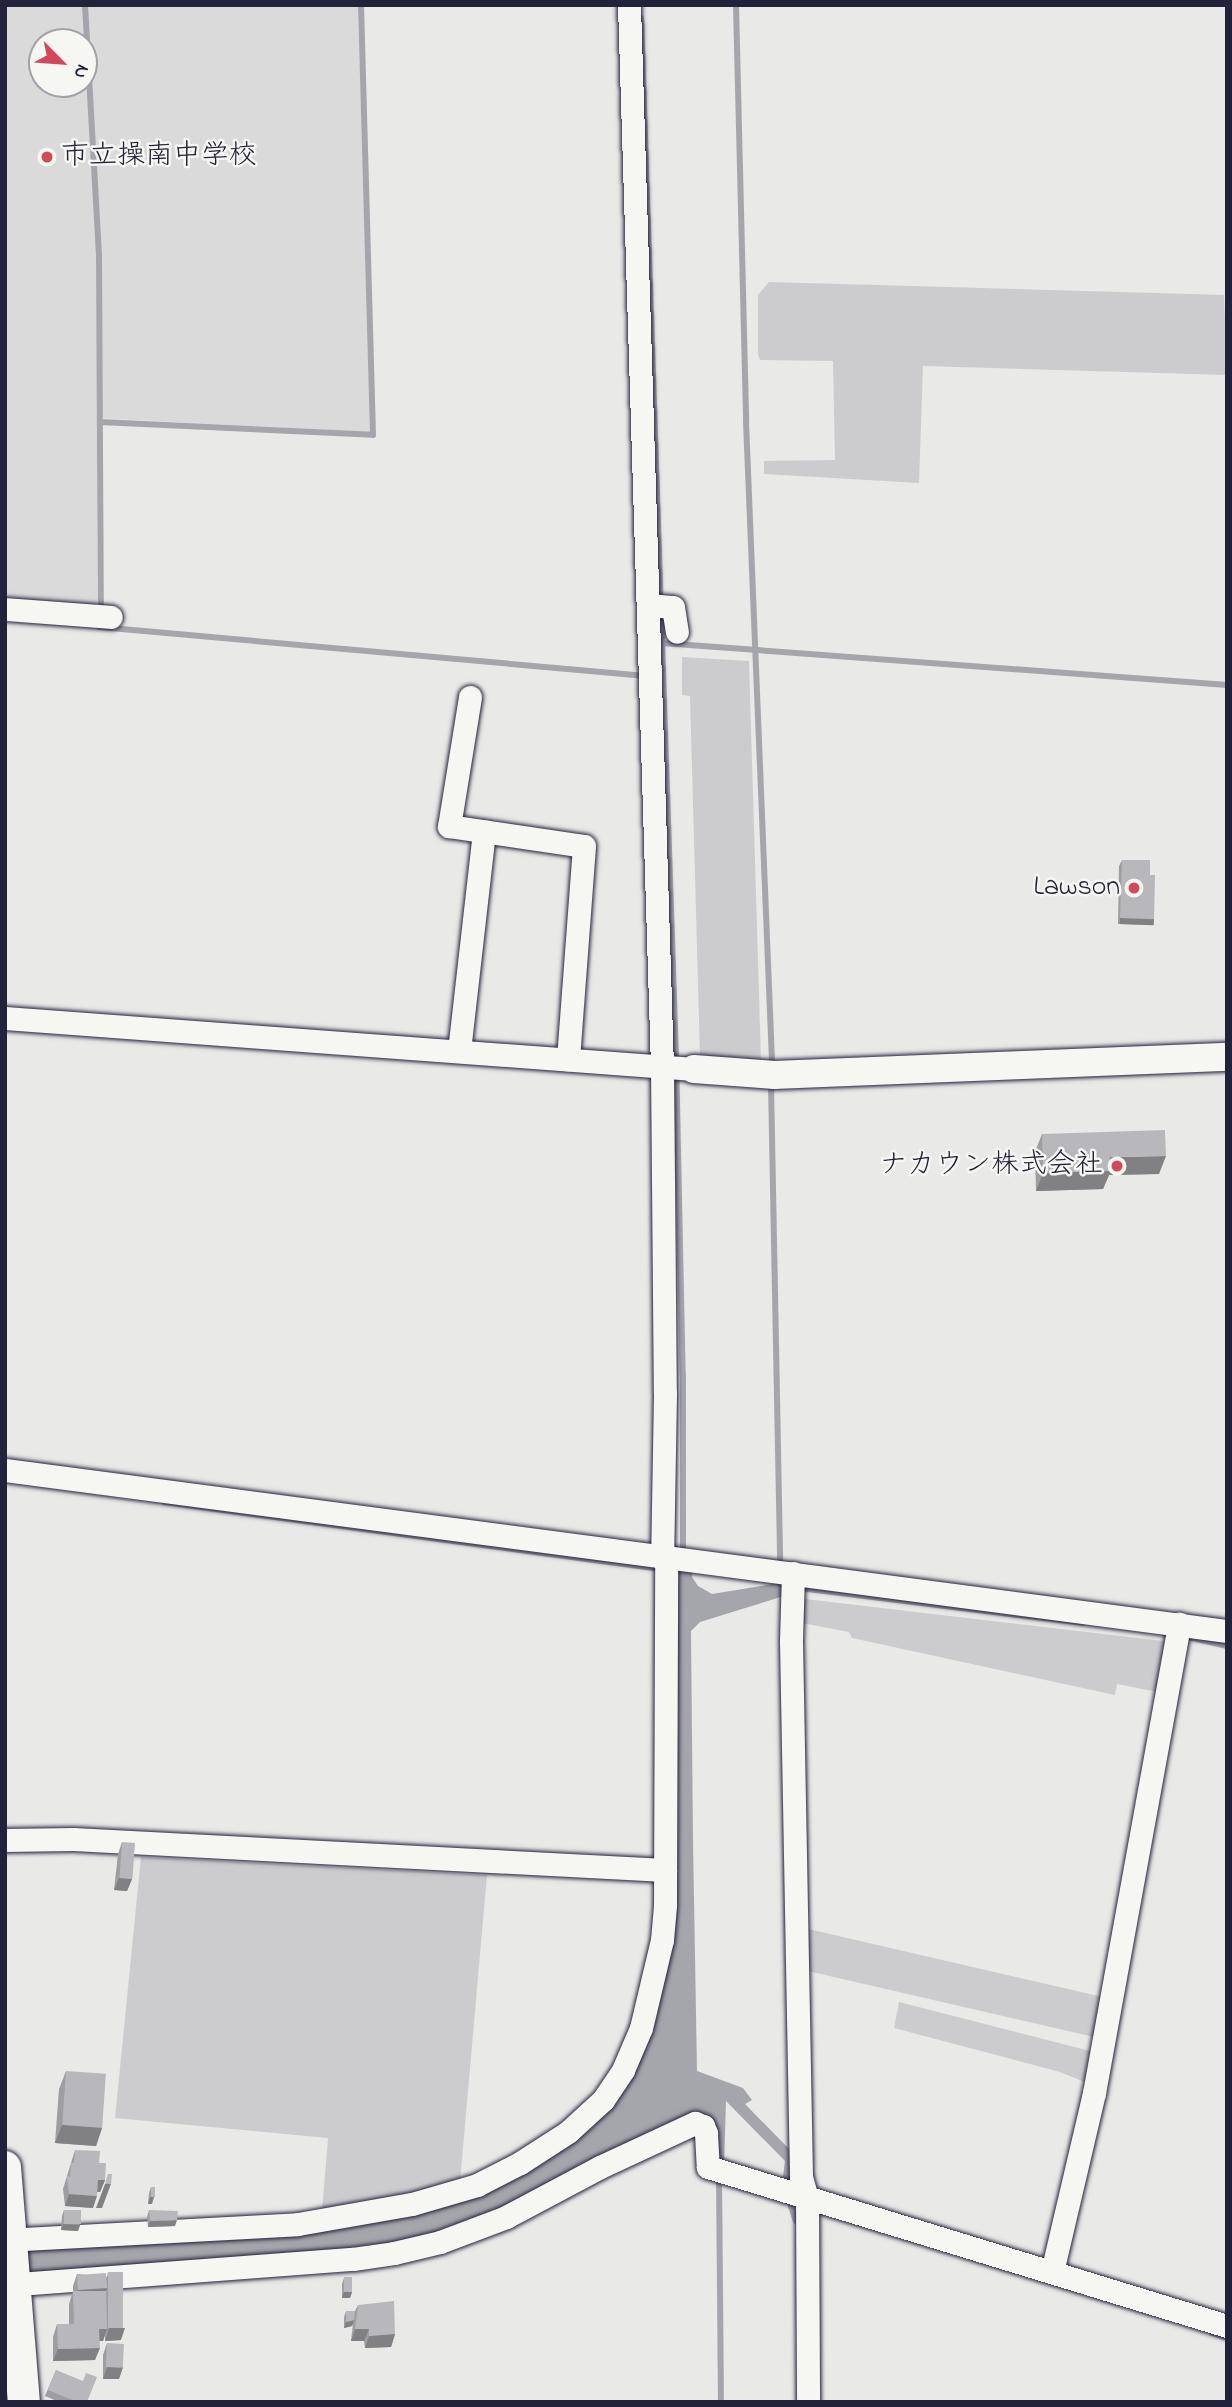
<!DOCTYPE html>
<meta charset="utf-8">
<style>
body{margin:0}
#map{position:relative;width:1232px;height:2407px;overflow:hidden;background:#e9e9e7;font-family:"Indie Flower","Klee One",sans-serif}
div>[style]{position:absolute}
.built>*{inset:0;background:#dadada}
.green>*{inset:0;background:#ccccce;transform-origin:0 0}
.water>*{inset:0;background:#a5a5ac}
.stream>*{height:6px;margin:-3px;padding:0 3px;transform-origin:3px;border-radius:3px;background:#a5a5ac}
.roads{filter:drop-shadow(0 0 2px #22223b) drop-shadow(0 0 2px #22223b)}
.minor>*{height:23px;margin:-11.5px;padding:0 11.5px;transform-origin:11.5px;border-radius:11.5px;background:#f6f6f2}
.tertiary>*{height:28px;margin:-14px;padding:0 14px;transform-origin:14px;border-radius:14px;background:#f6f6f2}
.secondary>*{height:32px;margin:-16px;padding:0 16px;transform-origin:16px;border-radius:16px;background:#f6f6f2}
.wall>*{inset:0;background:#9e9ea2}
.shaded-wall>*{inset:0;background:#818184;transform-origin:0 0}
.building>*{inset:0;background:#b8b8bc;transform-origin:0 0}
.dots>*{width:19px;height:19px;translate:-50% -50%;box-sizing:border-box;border:4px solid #f6f6f2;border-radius:50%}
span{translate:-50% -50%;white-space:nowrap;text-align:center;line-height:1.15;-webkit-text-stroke:5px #f6f6f2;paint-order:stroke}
.poi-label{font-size:28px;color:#22223b}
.left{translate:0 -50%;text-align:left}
.right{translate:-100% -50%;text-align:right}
.frame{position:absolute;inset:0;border:7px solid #22223b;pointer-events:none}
.north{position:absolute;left:28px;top:28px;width:70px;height:70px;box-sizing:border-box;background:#f6f6f2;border:2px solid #a1a1a9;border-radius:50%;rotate:115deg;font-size:19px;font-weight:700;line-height:28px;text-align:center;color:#22223b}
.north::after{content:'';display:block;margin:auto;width:24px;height:32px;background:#d1495b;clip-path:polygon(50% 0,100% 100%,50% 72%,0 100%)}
</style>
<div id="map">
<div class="built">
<div style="clip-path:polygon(evenodd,5px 5px,358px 5px,370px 432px,97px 418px,97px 611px,5px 603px,5px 5px,42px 42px,84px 42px,84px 84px,42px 84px,42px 42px)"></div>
</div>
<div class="green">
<div style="clip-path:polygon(769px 282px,1224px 295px,1227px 375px,923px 366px,919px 483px,764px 474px,764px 461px,835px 460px,833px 361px,760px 360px,758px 354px,758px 295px)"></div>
<div style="clip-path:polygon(682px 657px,749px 661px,761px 1061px,700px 1056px,690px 696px,682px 695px)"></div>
<div style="clip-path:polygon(797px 1598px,1163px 1641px,1167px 1647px,1158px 1692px,1117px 1684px,1115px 1695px,852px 1638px,849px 1632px,797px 1622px)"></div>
<div style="clip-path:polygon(141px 1857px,487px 1875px,460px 2182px,322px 2211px,328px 2138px,115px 2118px)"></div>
<div style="left:804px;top:1928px;width:309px;height:41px;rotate:13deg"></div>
<div style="clip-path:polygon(899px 2002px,1094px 2052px,1087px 2083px,1060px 2072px,894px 2028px)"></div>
</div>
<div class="water">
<div style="clip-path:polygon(671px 1567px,693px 1569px,692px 1577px,698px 1586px,712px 1594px,785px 1582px,784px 1596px,700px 1622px,691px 1631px,693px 1840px,697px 2071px,743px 2088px,752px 2100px,745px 2104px,794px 2154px,793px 2187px,782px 2184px,785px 2161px,726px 2101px,724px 2166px,717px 2167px,712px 2124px,507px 2208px,397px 2246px,32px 2278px,5px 2249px,418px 2212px,581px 2133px,660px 1977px)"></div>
</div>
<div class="stream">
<div style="left:85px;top:5px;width:250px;rotate:86.8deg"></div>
<div style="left:99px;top:255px;width:356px;rotate:89.7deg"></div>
<div style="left:736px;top:5px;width:417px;rotate:88.6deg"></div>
<div style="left:746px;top:422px;width:640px;rotate:87.67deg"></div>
<div style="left:641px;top:18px;width:1037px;rotate:88.07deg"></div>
<div style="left:676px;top:1054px;width:321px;rotate:88.8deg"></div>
<div style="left:683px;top:1375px;width:178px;rotate:90deg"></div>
<div style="left:100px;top:422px;width:273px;rotate:2.7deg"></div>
<div style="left:373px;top:435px;width:430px;rotate:-91.6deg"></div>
<div style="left:99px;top:627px;width:549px;rotate:5.12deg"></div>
<div style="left:662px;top:643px;width:567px;rotate:4.25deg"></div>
<div style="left:771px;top:1084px;width:478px;rotate:88.9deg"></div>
<div style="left:164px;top:1502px;width:501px;rotate:7.69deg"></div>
<div style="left:799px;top:1588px;width:286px;rotate:7deg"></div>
<div style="left:1188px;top:1637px;width:40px;rotate:13deg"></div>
<div style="left:719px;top:2176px;width:226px;rotate:89.5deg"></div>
<div style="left:789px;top:2200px;width:22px;rotate:72deg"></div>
<div style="left:1212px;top:2333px;width:16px;rotate:18deg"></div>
</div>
<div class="roads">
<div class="minor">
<div style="left:629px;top:5px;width:1062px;rotate:88.22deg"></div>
<div style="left:662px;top:1066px;width:327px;rotate:89.5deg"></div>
<div style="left:665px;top:1393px;width:165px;rotate:91deg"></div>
<div style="left:649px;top:605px;width:24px;rotate:5deg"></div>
<div style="left:673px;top:607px;width:25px;rotate:81deg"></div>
<div style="left:5px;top:609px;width:106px;rotate:4.3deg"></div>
<div style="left:470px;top:697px;width:131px;rotate:99.2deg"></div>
<div style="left:449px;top:826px;width:136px;rotate:8.4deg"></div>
<div style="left:584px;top:846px;width:214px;rotate:94.3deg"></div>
<div style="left:5px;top:1018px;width:691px;rotate:4.23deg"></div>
<div style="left:459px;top:1051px;width:221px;rotate:-83.5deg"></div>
<div style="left:5px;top:1470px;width:1233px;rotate:7.51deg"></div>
<div style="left:793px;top:1573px;width:68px;rotate:91.7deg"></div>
<div style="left:791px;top:1641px;width:536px;rotate:88.93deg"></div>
<div style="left:801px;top:2177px;width:22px;rotate:74deg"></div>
<div style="left:807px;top:2198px;width:204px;rotate:89.7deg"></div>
<div style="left:5px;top:1840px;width:68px;rotate:-0.8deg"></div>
<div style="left:73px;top:1839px;width:593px;rotate:3deg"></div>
<div style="left:5px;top:2240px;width:293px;rotate:-3.1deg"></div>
<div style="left:298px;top:2224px;width:116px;rotate:-10deg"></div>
<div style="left:412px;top:2204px;width:68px;rotate:-16.3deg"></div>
<div style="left:477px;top:2185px;width:48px;rotate:-27.1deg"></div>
<div style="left:520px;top:2163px;width:57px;rotate:-32.9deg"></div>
<div style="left:568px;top:2132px;width:47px;rotate:-42.4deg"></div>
<div style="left:603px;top:2100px;width:36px;rotate:-56deg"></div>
<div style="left:623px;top:2070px;width:46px;rotate:-66.8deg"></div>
<div style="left:641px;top:2028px;width:90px;rotate:-76.6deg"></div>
<div style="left:662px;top:1940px;width:36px;rotate:-85deg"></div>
<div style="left:665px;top:1904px;width:345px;rotate:-89.8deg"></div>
<div style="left:1052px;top:2272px;width:184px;rotate:-76.8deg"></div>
<div style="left:1094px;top:2093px;width:477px;rotate:-79.7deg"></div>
<div style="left:5px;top:2285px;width:349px;rotate:-4.3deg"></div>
<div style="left:353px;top:2259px;width:41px;rotate:-8.3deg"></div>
<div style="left:394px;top:2253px;width:47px;rotate:-13.4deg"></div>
<div style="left:440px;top:2242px;width:71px;rotate:-20.7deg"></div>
<div style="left:506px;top:2217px;width:106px;rotate:-28deg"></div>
<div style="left:600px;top:2167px;width:105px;rotate:-24.9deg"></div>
<div style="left:695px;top:2123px;width:9px;rotate:21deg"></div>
<div style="left:703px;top:2126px;width:8px;rotate:67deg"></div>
<div style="left:706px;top:2133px;width:34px;rotate:87deg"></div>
<div style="left:708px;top:2167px;width:543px;rotate:17.03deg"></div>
</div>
<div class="tertiary">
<div style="left:694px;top:1069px;width:81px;rotate:4.2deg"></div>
<div style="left:775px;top:1075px;width:452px;rotate:-2.3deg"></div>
</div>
<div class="secondary">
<div style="left:5px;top:2167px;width:236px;rotate:85.4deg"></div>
</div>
</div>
<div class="wall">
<div style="clip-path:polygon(1122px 860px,1150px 875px,1154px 919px,1152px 925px,1118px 924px,1119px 866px)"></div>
<div style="clip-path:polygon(1042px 1134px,1159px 1174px,1109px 1175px,1103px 1189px,1036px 1191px,1035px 1152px)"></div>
<div style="clip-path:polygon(122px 1842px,132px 1879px,127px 1891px,114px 1890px,118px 1854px)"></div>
<div style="clip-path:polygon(66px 2071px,102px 2128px,96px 2146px,55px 2143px,59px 2089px)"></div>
<div style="clip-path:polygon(75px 2150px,99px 2163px,105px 2180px,100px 2192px,97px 2192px,93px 2208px,65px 2206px,63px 2189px)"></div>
<div style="clip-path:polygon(151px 2187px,152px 2204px,148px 2204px,149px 2193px)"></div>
<div style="clip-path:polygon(64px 2210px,80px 2225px,78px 2231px,61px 2230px,62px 2216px)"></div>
<div style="clip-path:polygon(149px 2210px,175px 2226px,148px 2227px,147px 2217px)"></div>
<div style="clip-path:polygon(108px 2272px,121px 2340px,105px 2341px,105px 2335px,103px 2341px,99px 2341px,95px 2360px,53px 2361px,53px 2337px,57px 2324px,69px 2324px,69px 2304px,73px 2291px,73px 2286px,77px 2274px,107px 2277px)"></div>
<div style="clip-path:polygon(344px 2278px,352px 2292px,350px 2298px,342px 2298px,342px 2284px)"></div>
<div style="clip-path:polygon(358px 2305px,395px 2334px,391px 2347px,365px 2348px,364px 2341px,351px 2341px,353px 2323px,352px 2326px,344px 2328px,344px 2317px,346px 2311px,355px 2311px)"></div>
<div style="clip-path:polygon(107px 2343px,123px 2367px,119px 2379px,103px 2379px,103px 2355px)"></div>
<div style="clip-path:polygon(56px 2370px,87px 2402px,59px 2402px,45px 2396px)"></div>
</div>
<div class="shaded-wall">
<div style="left:1120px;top:918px;width:34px;height:6px;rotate:2deg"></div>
<div style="clip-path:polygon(1166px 1156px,1159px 1174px,1109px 1175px,1103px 1189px,1036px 1191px,1043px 1173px,1110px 1157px)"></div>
<div style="clip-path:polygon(119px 1878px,132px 1879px,127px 1891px,114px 1890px)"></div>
<div style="clip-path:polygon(62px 2125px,102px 2128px,96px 2146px,55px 2143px)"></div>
<div style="clip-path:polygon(98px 2180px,105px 2180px,100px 2192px,93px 2192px)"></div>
<div style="clip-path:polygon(105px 2184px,111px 2184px,102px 2208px,96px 2208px)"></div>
<div style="clip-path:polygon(69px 2194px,97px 2196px,93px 2208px,65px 2206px)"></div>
<div style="clip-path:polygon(150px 2197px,154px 2197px,152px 2204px,148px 2204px)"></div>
<div style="clip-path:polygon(177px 2220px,175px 2226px,148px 2227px,150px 2221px)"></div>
<div style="clip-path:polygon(63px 2224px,80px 2225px,78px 2231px,61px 2230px)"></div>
<div style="clip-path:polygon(107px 2288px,102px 2300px,74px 2301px,78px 2289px)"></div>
<div style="clip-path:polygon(344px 2292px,352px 2292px,350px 2298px,342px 2298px)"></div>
<div style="clip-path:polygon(354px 2320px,352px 2326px,344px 2328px,346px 2322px)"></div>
<div style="clip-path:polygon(109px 2328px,125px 2328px,121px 2340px,105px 2341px)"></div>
<div style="clip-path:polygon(99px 2329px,107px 2329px,103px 2341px,95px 2341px)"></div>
<div style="clip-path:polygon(355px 2329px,369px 2329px,364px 2341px,351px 2341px)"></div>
<div style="clip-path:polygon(395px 2334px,391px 2347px,365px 2348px,369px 2336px)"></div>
<div style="clip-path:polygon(100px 2348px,95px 2360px,53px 2361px,58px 2349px)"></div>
<div style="clip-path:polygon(107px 2367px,123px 2367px,119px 2379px,103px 2379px)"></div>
</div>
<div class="building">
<div style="clip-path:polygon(1122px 860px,1150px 860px,1150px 875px,1155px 875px,1154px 919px,1120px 918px)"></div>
<div style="clip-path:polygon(1165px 1130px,1166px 1156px,1110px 1157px,1110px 1171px,1043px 1173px,1042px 1134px)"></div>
<div style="left:122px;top:1842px;width:13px;height:36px;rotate:4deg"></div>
<div style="left:66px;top:2071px;width:40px;height:54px;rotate:4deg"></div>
<div style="clip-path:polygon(75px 2150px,100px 2151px,99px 2163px,106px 2163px,105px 2180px,98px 2180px,97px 2196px,69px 2194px,67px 2176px,70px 2177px,71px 2163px,74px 2163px)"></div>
<div style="clip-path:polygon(108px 2174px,112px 2174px,111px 2184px,105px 2184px)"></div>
<div style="left:151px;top:2187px;width:4px;height:10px"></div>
<div style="left:64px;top:2210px;width:17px;height:14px"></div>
<div style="clip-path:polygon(149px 2210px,178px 2211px,177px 2220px,150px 2221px)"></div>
<div style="left:108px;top:2272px;width:15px;height:56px"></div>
<div style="left:106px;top:2273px;width:15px;height:29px;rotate:86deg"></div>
<div style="left:352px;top:2277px;width:15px;height:8px;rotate:90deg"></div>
<div style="clip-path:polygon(73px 2291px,106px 2291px,107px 2329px,99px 2329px,100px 2348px,58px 2349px,57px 2324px,74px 2324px)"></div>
<div style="clip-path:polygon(394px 2301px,395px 2334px,369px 2336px,369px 2329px,355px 2329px,358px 2305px)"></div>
<div style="clip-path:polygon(346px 2311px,355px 2311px,354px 2320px,346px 2322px)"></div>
<div style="left:107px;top:2343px;width:17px;height:24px;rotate:3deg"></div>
<div style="clip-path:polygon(56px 2370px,83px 2381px,86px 2373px,97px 2377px,87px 2402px,77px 2402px,48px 2390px)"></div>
</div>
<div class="dots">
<div style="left:47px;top:157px;background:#d1495b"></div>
<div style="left:1134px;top:888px;background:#d1495b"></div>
<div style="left:1117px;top:1166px;background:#d1495b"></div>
</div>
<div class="poi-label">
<span class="left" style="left:61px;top:157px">市立操南中学校</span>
<span class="right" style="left:1120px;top:888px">Lawson</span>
<span class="right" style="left:1103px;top:1166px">ナカウン株式会社</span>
</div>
<div class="frame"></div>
<div class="north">N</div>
</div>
